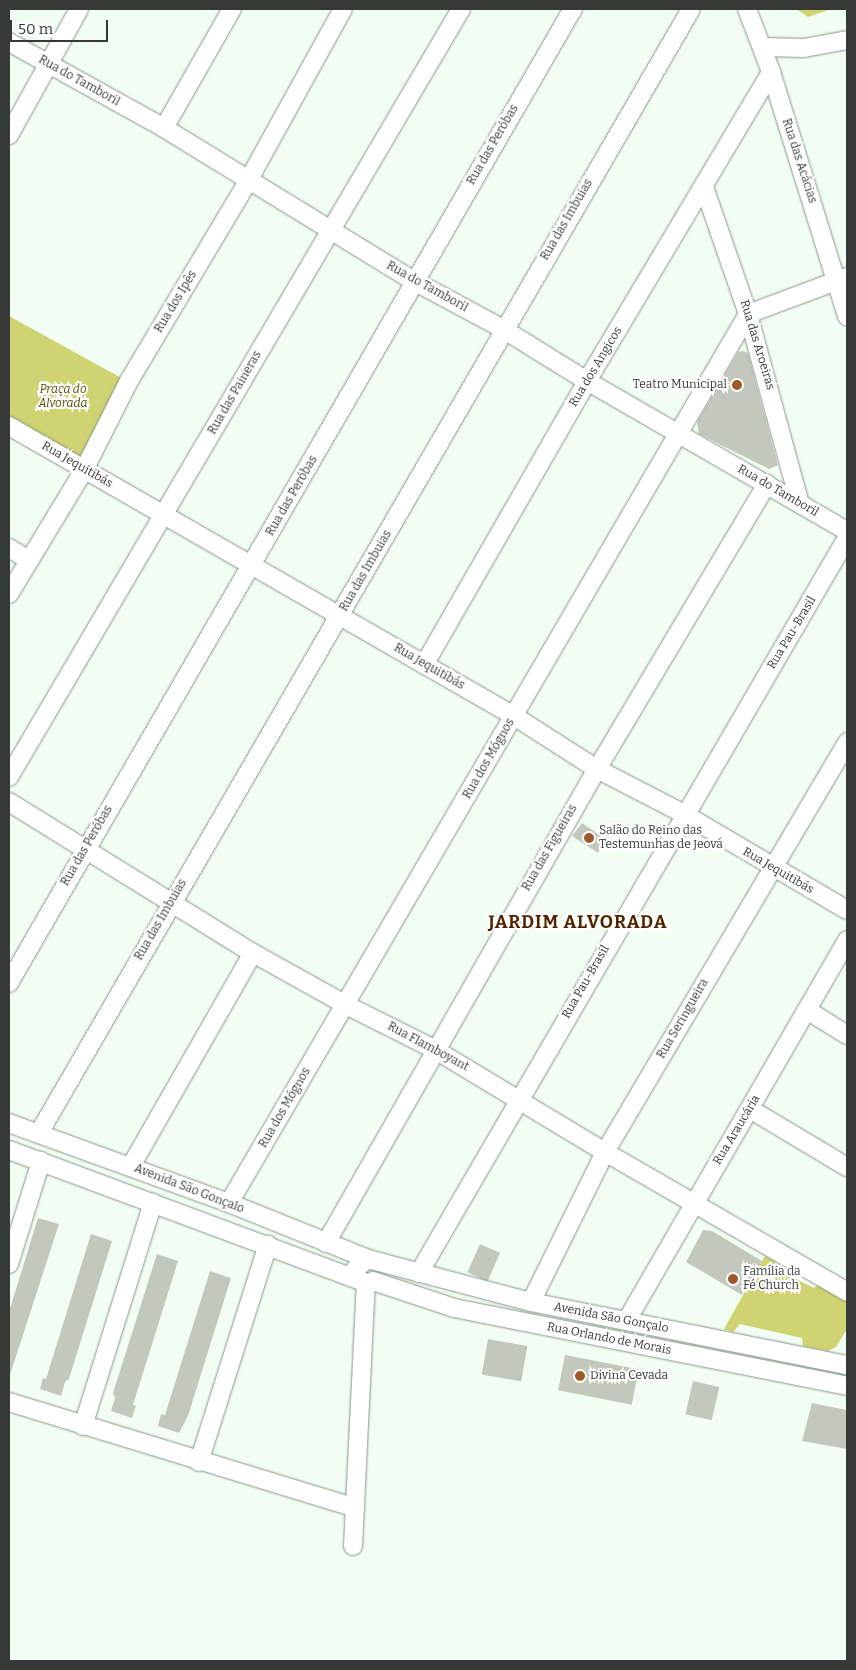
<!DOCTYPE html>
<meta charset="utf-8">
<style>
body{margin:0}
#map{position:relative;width:856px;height:1670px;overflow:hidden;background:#f2fef3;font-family:Bitter,serif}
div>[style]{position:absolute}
.green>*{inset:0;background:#cfd372}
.building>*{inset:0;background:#c2c9bc;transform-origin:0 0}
.roads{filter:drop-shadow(0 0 1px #89958b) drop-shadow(0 0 1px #89958b)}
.minor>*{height:18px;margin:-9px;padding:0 9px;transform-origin:9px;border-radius:9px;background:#fff}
.dots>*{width:14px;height:14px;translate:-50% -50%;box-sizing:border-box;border:2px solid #fff;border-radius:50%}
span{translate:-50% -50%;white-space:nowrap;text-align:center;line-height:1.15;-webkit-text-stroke:4px #fff;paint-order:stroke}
.street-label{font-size:12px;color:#353a36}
.poi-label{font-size:12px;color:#353a36}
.right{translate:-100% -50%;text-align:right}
.left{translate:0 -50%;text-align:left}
.park-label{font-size:12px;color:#555606;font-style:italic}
.district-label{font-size:18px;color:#512401;font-weight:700;letter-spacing:1px}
.frame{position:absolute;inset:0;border:10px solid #353a36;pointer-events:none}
.scale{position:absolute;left:10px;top:20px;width:98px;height:22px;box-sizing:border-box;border:2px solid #353a36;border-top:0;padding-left:6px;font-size:15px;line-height:18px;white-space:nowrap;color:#353a36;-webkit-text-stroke:4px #fff;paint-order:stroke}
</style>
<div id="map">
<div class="green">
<div style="clip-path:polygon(796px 9px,831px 9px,808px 17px)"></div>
<div style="clip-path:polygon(9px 316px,125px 380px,81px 459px,9px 417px)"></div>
<div style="clip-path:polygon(765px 1256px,775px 1261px,774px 1268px,814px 1288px,820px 1283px,847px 1301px,847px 1329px,836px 1347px,828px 1351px,803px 1346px,802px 1338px,740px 1324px,733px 1332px,724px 1329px)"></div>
</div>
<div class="building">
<div style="clip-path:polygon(743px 351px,748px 353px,778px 465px,769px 469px,699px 434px,697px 422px,738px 352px)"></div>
<div style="clip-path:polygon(582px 823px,605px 839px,598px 853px,572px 836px)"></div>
<div style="clip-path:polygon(38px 1218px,59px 1224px,9px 1378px,9px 1312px)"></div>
<div style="clip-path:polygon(703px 1230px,712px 1231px,762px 1261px,742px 1295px,686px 1262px)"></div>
<div style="clip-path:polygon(91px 1234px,112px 1241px,69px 1379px,65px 1382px,61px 1396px,40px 1389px,43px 1378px,46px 1379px)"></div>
<div style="left:480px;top:1244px;width:22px;height:31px;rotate:24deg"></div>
<div style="clip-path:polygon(157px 1254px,178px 1261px,133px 1405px,136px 1406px,132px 1418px,111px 1411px,115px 1398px,113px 1393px)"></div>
<div style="clip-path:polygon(210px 1271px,231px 1278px,188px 1416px,179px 1433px,158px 1426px,161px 1414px,165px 1415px)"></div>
<div style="left:488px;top:1339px;width:40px;height:36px;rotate:10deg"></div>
<div style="left:565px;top:1355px;width:75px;height:36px;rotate:11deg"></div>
<div style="left:693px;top:1381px;width:27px;height:34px;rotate:13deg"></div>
<div style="clip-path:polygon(812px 1403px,847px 1410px,847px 1449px,802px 1441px)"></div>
</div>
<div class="roads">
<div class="minor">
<div style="left:747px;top:9px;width:67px;rotate:69.1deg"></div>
<div style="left:771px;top:72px;width:256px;rotate:72.7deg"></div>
<div style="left:9px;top:42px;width:177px;rotate:29deg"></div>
<div style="left:164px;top:128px;width:293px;rotate:31.5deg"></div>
<div style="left:414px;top:281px;width:101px;rotate:28.3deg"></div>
<div style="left:503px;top:329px;width:99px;rotate:31.8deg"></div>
<div style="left:587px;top:381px;width:300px;rotate:30deg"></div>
<div style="left:762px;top:47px;width:42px;rotate:1.4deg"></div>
<div style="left:804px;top:48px;width:44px;rotate:-10.5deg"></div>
<div style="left:164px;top:128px;width:137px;rotate:-60.3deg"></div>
<div style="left:9px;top:135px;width:144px;rotate:-60.9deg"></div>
<div style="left:704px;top:187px;width:134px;rotate:70.9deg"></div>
<div style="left:748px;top:314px;width:197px;rotate:74.7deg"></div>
<div style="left:9px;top:426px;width:582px;rotate:29.87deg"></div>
<div style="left:514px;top:716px;width:98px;rotate:32.6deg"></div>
<div style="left:597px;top:769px;width:98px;rotate:27.3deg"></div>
<div style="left:684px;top:814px;width:189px;rotate:30.5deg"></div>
<div style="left:9px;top:548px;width:23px;rotate:31deg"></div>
<div style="left:9px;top:594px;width:145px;rotate:-58.8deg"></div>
<div style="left:84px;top:470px;width:100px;rotate:-63.2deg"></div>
<div style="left:129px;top:381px;width:233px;rotate:-59.2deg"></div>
<div style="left:248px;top:181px;width:196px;rotate:-61.1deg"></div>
<div style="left:424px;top:665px;width:327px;rotate:-60.1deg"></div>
<div style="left:587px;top:381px;width:360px;rotate:-59.2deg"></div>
<div style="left:9px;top:777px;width:891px;rotate:-59.52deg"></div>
<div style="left:9px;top:802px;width:287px;rotate:31.8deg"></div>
<div style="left:253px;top:953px;width:107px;rotate:29.2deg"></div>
<div style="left:346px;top:1005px;width:98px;rotate:26.6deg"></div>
<div style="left:434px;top:1049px;width:200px;rotate:31.1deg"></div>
<div style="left:605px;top:1152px;width:280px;rotate:30deg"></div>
<div style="left:9px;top:983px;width:1126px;rotate:-59.93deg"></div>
<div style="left:807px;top:1010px;width:47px;rotate:32deg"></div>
<div style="left:750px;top:1109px;width:113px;rotate:30.9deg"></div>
<div style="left:9px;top:1123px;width:234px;rotate:20deg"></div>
<div style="left:229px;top:1203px;width:150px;rotate:21.9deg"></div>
<div style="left:39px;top:1133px;width:1299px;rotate:-59.88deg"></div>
<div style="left:9px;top:1150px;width:379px;rotate:20.4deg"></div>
<div style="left:131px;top:1166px;width:245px;rotate:-60.2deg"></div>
<div style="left:229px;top:1203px;width:1029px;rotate:-59.72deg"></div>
<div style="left:748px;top:314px;width:106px;rotate:-20.5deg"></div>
<div style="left:326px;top:1243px;width:546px;rotate:-60.24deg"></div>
<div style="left:597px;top:769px;width:332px;rotate:-59.2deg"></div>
<div style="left:9px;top:1264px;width:108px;rotate:-72.7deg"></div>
<div style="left:419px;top:1273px;width:851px;rotate:-59.79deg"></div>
<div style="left:357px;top:1278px;width:10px;rotate:-96deg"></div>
<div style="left:356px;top:1268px;width:15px;rotate:-37deg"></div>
<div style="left:368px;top:1259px;width:169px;rotate:14.8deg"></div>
<div style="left:531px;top:1302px;width:322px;rotate:11.3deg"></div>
<div style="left:373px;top:1281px;width:85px;rotate:18.4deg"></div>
<div style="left:454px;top:1308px;width:401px;rotate:11.2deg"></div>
<div style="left:531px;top:1302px;width:167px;rotate:-63.7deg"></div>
<div style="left:605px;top:1152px;width:476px;rotate:-59.4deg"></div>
<div style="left:627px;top:1320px;width:439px;rotate:-59.9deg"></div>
<div style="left:9px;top:1402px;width:362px;rotate:17deg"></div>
<div style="left:83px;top:1426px;width:234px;rotate:-72.6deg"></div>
<div style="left:199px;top:1462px;width:228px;rotate:-72.4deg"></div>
<div style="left:353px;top:1546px;width:263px;rotate:-87.2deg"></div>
</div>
</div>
<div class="dots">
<div style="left:737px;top:385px;background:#9d592a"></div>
<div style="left:589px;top:838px;background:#9d592a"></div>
<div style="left:733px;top:1279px;background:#9d592a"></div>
<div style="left:580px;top:1376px;background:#9d592a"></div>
</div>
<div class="street-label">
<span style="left:79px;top:81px;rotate:29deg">Rua do Tamboril</span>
<span style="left:493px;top:145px;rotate:-60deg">Rua das Peróbas</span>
<span style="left:799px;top:161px;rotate:72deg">Rua das Acácias</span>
<span style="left:567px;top:220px;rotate:-60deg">Rua das Imbuias</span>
<span style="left:427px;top:287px;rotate:29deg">Rua do Tamboril</span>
<span style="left:176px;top:302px;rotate:-59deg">Rua dos Ipês</span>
<span style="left:757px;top:345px;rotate:73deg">Rua das Aroeiras</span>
<span style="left:596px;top:367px;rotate:-59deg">Rua dos Angicos</span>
<span style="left:235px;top:393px;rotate:-60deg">Rua das Paineras</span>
<span style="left:77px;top:465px;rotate:30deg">Rua Jequitibás</span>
<span style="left:778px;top:491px;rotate:30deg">Rua do Tamboril</span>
<span style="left:292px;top:496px;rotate:-60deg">Rua das Peróbas</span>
<span style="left:366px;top:571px;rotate:-60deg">Rua das Imbuias</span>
<span style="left:792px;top:633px;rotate:-59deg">Rua Pau-Brasil</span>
<span style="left:429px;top:667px;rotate:30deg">Rua Jequitibás</span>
<span style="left:489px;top:759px;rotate:-60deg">Rua dos Mógnos</span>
<span style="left:87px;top:846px;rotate:-60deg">Rua das Peróbas</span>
<span style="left:550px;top:848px;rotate:-60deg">Rua das Figueiras</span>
<span style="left:778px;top:871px;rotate:30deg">Rua Jequitibás</span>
<span style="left:161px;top:920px;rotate:-60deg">Rua das Imbuias</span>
<span style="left:586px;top:982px;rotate:-60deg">Rua Pau-Brasil</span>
<span style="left:683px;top:1019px;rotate:-60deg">Rua Seringueira</span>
<span style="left:428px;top:1047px;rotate:28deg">Rua Flamboyant</span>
<span style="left:285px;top:1108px;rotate:-60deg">Rua dos Mógnos</span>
<span style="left:737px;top:1130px;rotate:-59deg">Rua Araucária</span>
<span style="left:189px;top:1189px;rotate:21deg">Avenida São Gonçalo</span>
<span style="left:611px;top:1318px;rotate:11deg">Avenida São Gonçalo</span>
<span style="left:609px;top:1339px;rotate:11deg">Rua Orlando de Morais</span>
</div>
<div class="poi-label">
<span class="right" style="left:727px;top:385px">Teatro Municipal</span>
<span class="left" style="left:599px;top:838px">Salão do Reino das<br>Testemunhas de Jeová</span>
<span class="left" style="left:743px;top:1279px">Família da<br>Fé Church</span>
<span class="left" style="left:590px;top:1376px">Divina Cevada</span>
</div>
<div class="park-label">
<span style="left:63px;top:397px">Praça do<br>Alvorada</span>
</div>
<div class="district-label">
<span style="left:578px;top:922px">JARDIM ALVORADA</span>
</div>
<div class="frame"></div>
<div class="scale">50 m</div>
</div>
